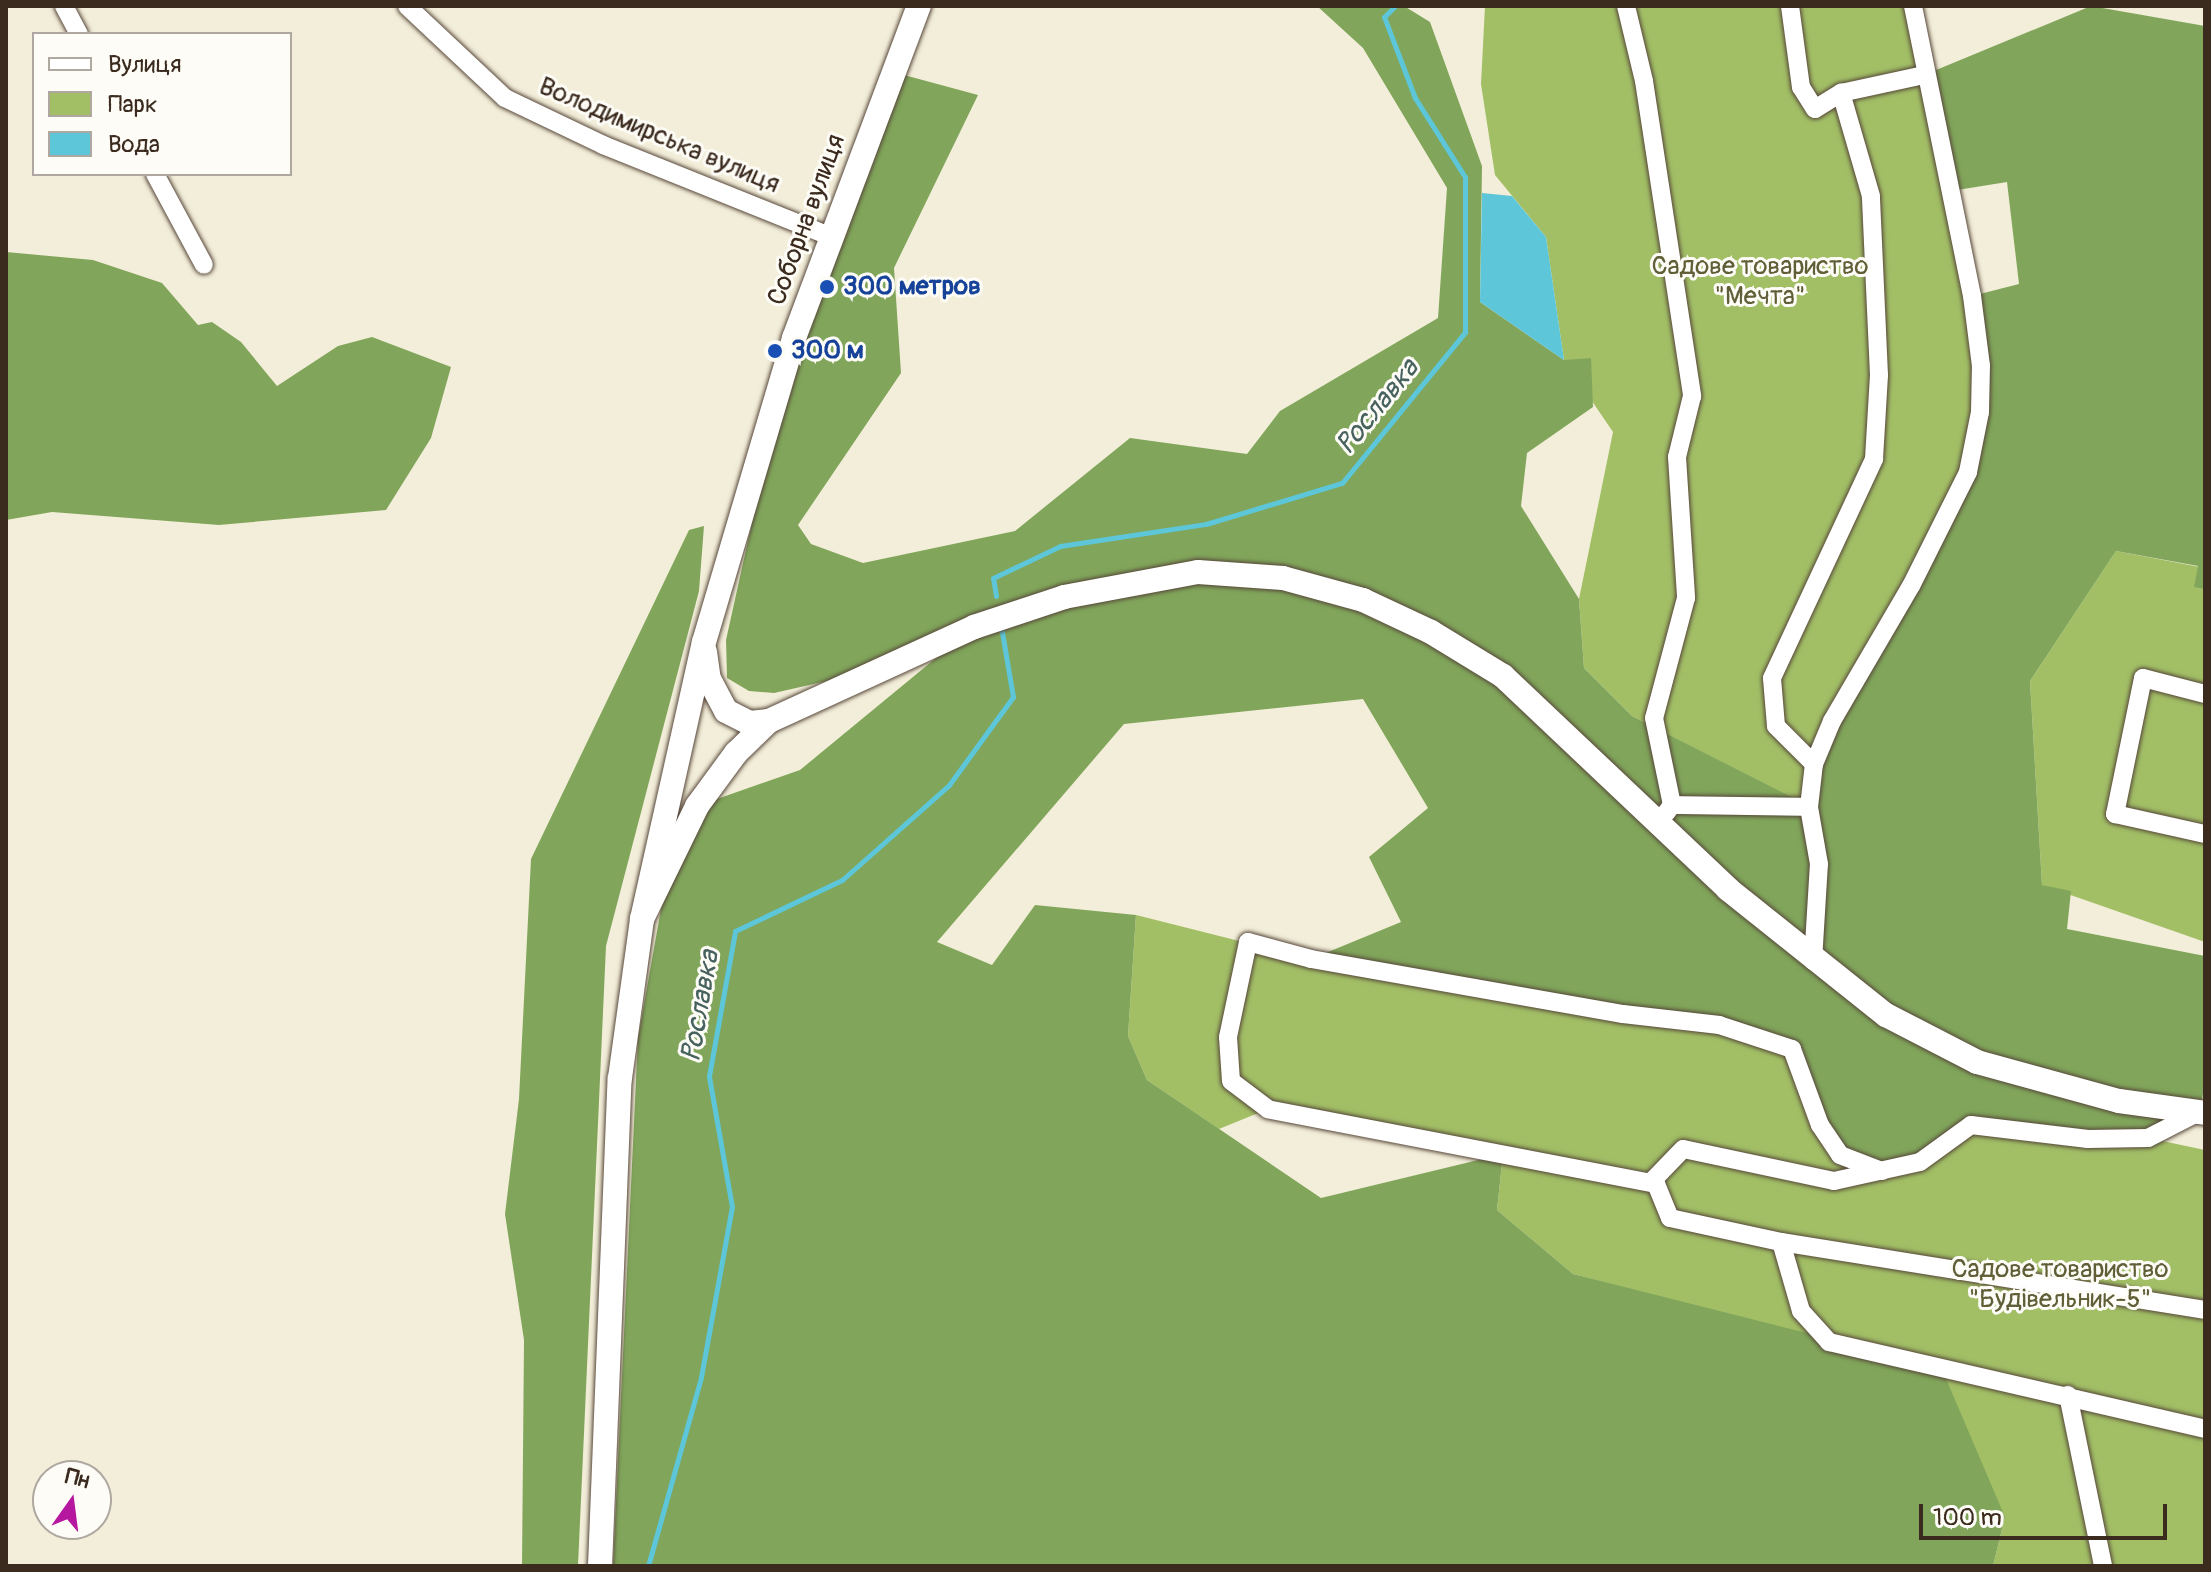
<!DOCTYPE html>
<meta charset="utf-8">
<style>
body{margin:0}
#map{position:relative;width:2211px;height:1572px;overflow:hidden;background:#f3eed9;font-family:Pangolin,sans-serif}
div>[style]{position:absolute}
.green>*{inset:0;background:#a2bf66}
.forest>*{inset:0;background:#81a65b}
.water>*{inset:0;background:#5dc6d8}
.stream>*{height:5px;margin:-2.5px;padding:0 2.5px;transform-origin:2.5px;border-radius:2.5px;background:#5dc6d8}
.roads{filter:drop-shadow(0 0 2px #57473a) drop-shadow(0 0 2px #57473a)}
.street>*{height:18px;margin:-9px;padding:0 9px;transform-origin:9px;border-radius:9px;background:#fff}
.secondary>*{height:24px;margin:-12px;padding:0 12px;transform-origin:12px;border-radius:12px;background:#fff}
.dots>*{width:22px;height:22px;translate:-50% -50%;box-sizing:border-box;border:4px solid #fdfcf7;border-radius:50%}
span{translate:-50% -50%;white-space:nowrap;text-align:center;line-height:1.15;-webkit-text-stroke:6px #fdfcf7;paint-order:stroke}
.street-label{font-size:26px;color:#3b2a1e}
.park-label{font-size:26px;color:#5f5e37}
.transit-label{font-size:26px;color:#164399;font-weight:700}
.left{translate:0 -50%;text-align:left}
.water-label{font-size:28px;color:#47615f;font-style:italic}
.frame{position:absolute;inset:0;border:8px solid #3b2a1e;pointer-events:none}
.legend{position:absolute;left:32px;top:32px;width:260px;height:144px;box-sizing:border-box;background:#fdfcf7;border:2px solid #afa8a0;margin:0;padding:10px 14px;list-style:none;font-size:24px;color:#3b2a1e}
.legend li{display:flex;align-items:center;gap:16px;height:40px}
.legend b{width:40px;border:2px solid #afa8a0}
.north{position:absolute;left:32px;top:1460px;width:80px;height:80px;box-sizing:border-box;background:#fdfcf7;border:2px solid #afa8a0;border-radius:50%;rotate:14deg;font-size:22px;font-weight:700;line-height:32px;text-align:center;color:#3b2a1e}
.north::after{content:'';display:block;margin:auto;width:28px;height:36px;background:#b5179e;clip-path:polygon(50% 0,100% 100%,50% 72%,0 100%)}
.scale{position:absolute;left:1919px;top:1504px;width:248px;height:36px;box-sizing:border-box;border:4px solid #3b2a1e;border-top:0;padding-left:10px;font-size:24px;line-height:28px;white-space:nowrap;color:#3b2a1e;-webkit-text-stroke:6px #fdfcf7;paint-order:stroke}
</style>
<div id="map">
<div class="green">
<div style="clip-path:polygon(1485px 6px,1913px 6px,1981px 366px,1968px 472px,1809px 807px,1632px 716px,1584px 668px,1579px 599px,1613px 432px,1564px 360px,1546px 237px,1495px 175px,1481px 84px)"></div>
<div style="clip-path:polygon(2116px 551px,2205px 568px,2205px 942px,2042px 885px,2030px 681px)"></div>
<div style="clip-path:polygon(1136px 915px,1311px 959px,1719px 1025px,1971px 1125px,2148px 1138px,2205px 1150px,2205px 1566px,1993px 1566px,2005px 1517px,1829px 1342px,1573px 1274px,1497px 1210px,1503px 1154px,1268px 1109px,1219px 1129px,1147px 1080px,1128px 1036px)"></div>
</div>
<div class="forest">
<div style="clip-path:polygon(1317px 6px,1404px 6px,1430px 22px,1482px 166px,1480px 302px,1564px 360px,1591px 358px,1593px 407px,1527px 453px,1521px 506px,1579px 599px,1584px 668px,1632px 716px,1809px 806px,1814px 764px,1968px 472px,1980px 412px,1972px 296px,2019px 284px,2007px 182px,1951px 191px,1924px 75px,2091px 6px,2205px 26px,2205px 589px,2194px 587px,2198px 566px,2116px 551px,2030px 681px,2042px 885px,2071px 891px,2067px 929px,2205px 956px,2205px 1085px,2199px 1112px,2148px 1138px,1971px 1126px,1920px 1162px,1882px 1171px,1840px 1155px,1792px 1049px,1719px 1025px,1311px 959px,1401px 922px,1369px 857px,1428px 808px,1363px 699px,1124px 724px,937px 942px,992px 965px,1035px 905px,1136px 915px,1128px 1036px,1147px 1080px,1321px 1198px,1503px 1154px,1497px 1210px,1573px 1274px,1941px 1367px,2005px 1517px,1993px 1566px,613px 1566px,638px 1038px,669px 864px,697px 806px,800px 770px,970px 630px,880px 669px,774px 693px,749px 691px,727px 678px,726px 640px,793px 338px,893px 72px,978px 95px,894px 268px,901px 373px,798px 525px,811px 544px,863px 563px,1015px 531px,1130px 438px,1247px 454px,1280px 411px,1438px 318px,1447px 188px,1363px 48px)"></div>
<div style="clip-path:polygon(6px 252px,93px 260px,162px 283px,198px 325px,212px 322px,241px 342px,277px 386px,338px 346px,372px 337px,451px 367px,431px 438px,386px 510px,219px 525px,52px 512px,6px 520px)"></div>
<div style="clip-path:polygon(704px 526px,699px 591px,606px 946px,578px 1566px,522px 1566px,524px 1340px,505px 1214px,519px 1099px,531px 859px,689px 530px)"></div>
</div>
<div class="water">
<div style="clip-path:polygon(1482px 193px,1512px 196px,1546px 237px,1564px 360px,1480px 302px)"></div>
</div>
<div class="stream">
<div style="left:996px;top:596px;width:18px;rotate:-99deg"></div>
<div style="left:993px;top:578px;width:74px;rotate:-25.5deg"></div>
<div style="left:1060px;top:546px;width:148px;rotate:-8.6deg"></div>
<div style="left:1206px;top:524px;width:142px;rotate:-16.8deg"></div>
<div style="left:1342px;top:483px;width:195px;rotate:-50.8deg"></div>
<div style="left:1465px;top:332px;width:155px;rotate:-90deg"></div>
<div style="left:1465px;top:177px;width:93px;rotate:-122.3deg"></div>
<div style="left:1415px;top:98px;width:87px;rotate:-110.9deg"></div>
<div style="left:1384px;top:17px;width:16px;rotate:-45deg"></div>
<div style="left:648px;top:1566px;width:196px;rotate:-74.3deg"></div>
<div style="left:701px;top:1377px;width:173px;rotate:-79.7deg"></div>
<div style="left:732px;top:1207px;width:133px;rotate:-100deg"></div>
<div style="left:709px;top:1076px;width:147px;rotate:-79.8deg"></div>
<div style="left:735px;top:931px;width:119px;rotate:-25.5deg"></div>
<div style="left:842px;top:880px;width:143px;rotate:-41.6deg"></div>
<div style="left:949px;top:785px;width:109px;rotate:-54deg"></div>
<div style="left:1013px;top:697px;width:72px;rotate:-99.6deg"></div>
</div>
<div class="roads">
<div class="street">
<div style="left:64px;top:6px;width:32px;rotate:62deg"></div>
<div style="left:407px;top:6px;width:134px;rotate:43.2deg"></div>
<div style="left:505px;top:98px;width:109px;rotate:25.6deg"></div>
<div style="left:603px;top:145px;width:244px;rotate:21.9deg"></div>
<div style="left:1626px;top:6px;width:77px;rotate:76.5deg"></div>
<div style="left:1644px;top:81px;width:319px;rotate:81.3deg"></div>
<div style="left:1692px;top:396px;width:63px;rotate:103.8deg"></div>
<div style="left:1677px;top:457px;width:141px;rotate:86.3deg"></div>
<div style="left:1686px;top:598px;width:124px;rotate:104.9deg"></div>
<div style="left:1654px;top:718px;width:89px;rotate:78.3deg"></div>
<div style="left:1790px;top:6px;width:82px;rotate:82.3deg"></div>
<div style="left:1801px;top:87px;width:26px;rotate:58deg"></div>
<div style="left:1815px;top:109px;width:31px;rotate:-32deg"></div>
<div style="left:1841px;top:93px;width:85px;rotate:-12.2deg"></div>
<div style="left:155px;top:174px;width:103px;rotate:61.7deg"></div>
<div style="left:2205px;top:694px;width:64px;rotate:-165.5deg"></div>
<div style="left:2143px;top:678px;width:139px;rotate:101.6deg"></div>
<div style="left:2115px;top:814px;width:92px;rotate:12.5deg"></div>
<div style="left:1814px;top:764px;width:54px;rotate:-135deg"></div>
<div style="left:1776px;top:726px;width:48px;rotate:-94.8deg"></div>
<div style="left:1772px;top:678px;width:242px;rotate:-65deg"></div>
<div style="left:1874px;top:459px;width:84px;rotate:-86.6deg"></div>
<div style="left:1879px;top:375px;width:179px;rotate:-92.6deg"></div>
<div style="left:1871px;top:196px;width:107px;rotate:-106.2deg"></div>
<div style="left:1666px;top:813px;width:10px;rotate:-53deg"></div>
<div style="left:1672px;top:805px;width:137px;rotate:0.8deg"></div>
<div style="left:1813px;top:961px;width:97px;rotate:-86.5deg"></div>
<div style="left:1819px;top:864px;width:58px;rotate:-100deg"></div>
<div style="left:1809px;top:807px;width:43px;rotate:-83.4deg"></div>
<div style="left:1814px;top:764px;width:47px;rotate:-67.3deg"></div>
<div style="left:1832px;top:721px;width:156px;rotate:-59.7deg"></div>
<div style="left:1911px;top:586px;width:127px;rotate:-63.4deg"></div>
<div style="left:1968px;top:472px;width:61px;rotate:-78.7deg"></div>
<div style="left:1980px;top:412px;width:46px;rotate:-88.8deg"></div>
<div style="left:1981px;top:366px;width:71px;rotate:-97.3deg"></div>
<div style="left:1972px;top:296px;width:296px;rotate:-101.5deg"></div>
<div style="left:2199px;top:1112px;width:57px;rotate:153deg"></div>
<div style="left:2148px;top:1138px;width:60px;rotate:179deg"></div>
<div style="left:2088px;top:1139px;width:118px;rotate:-173.2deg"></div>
<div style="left:1971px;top:1125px;width:63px;rotate:144deg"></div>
<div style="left:1920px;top:1162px;width:88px;rotate:167.5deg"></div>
<div style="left:1834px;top:1181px;width:154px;rotate:-168deg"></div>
<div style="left:1683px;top:1149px;width:42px;rotate:134deg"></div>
<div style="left:1654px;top:1179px;width:42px;rotate:67.7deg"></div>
<div style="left:1670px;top:1218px;width:114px;rotate:12.2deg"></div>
<div style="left:1781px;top:1242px;width:429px;rotate:9.1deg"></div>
<div style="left:1656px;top:1184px;width:395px;rotate:-169.1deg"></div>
<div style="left:1268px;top:1109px;width:46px;rotate:-142.9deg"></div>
<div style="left:1231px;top:1081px;width:44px;rotate:-93.9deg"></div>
<div style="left:1228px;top:1037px;width:97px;rotate:-78.1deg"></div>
<div style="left:1248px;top:942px;width:65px;rotate:15.1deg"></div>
<div style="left:1311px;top:959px;width:317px;rotate:10deg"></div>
<div style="left:1623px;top:1014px;width:97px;rotate:6.5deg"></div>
<div style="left:1719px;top:1025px;width:77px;rotate:18.2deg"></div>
<div style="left:1792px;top:1049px;width:81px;rotate:69.8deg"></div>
<div style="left:1820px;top:1125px;width:36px;rotate:56deg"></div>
<div style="left:1840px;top:1155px;width:45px;rotate:20.9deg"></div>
<div style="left:1781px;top:1242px;width:72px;rotate:73.8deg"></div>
<div style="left:1801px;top:1311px;width:42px;rotate:47.9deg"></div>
<div style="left:1829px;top:1342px;width:386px;rotate:13deg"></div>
<div style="left:2068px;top:1395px;width:175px;rotate:78.4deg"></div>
</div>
<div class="secondary">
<div style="left:705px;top:652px;width:27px;rotate:82deg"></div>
<div style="left:709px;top:679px;width:36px;rotate:62deg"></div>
<div style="left:726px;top:711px;width:27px;rotate:27deg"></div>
<div style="left:750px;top:723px;width:19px;rotate:-6deg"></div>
<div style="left:642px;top:919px;width:126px;rotate:-64deg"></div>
<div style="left:697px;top:806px;width:66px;rotate:-53.7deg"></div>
<div style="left:736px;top:753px;width:46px;rotate:-44.1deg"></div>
<div style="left:769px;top:721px;width:226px;rotate:-24.6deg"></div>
<div style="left:974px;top:627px;width:95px;rotate:-18.4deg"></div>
<div style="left:1064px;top:597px;width:136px;rotate:-10.6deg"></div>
<div style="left:1198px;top:572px;width:85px;rotate:4deg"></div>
<div style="left:1283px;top:578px;width:83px;rotate:15.4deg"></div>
<div style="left:1363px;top:600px;width:75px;rotate:25.2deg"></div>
<div style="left:1431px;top:632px;width:84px;rotate:31.4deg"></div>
<div style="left:1503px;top:676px;width:310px;rotate:43.4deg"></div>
<div style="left:1728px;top:889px;width:202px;rotate:38.6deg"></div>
<div style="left:1886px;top:1015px;width:102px;rotate:27.3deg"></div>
<div style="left:1977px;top:1062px;width:147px;rotate:15.4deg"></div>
<div style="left:2119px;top:1101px;width:87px;rotate:7.9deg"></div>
<div style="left:600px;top:1566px;width:488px;rotate:-87.7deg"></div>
<div style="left:620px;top:1078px;width:161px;rotate:-82.1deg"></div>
<div style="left:642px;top:919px;width:284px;rotate:-77.4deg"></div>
<div style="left:704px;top:642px;width:317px;rotate:-73.5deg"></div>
<div style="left:794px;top:338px;width:355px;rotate:-69.4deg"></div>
</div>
</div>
<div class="dots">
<div style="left:827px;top:287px;background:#1a4fb4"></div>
<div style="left:775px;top:351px;background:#1a4fb4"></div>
</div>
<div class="street-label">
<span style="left:659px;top:136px;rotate:23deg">Володимирська вулиця</span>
<span style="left:807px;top:220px;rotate:-70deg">Соборна вулиця</span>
</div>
<div class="park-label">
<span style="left:1760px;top:282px">Садове товариство<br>"Мечта"</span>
<span style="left:2060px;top:1285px">Садове товариство<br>"Будівельник-5"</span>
</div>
<div class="transit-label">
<span class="left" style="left:843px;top:287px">300 метров</span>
<span class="left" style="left:791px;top:351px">300 м</span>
</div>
<div class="water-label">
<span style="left:1378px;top:407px;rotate:-51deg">Рославка</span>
<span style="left:701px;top:1006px;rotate:-80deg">Рославка</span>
</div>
<div class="frame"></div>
<ul class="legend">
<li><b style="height:10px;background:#fff"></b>Вулиця</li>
<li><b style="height:22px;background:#a2bf66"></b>Парк</li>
<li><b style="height:22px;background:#5dc6d8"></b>Вода</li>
</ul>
<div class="north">Пн</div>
<div class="scale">100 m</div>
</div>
